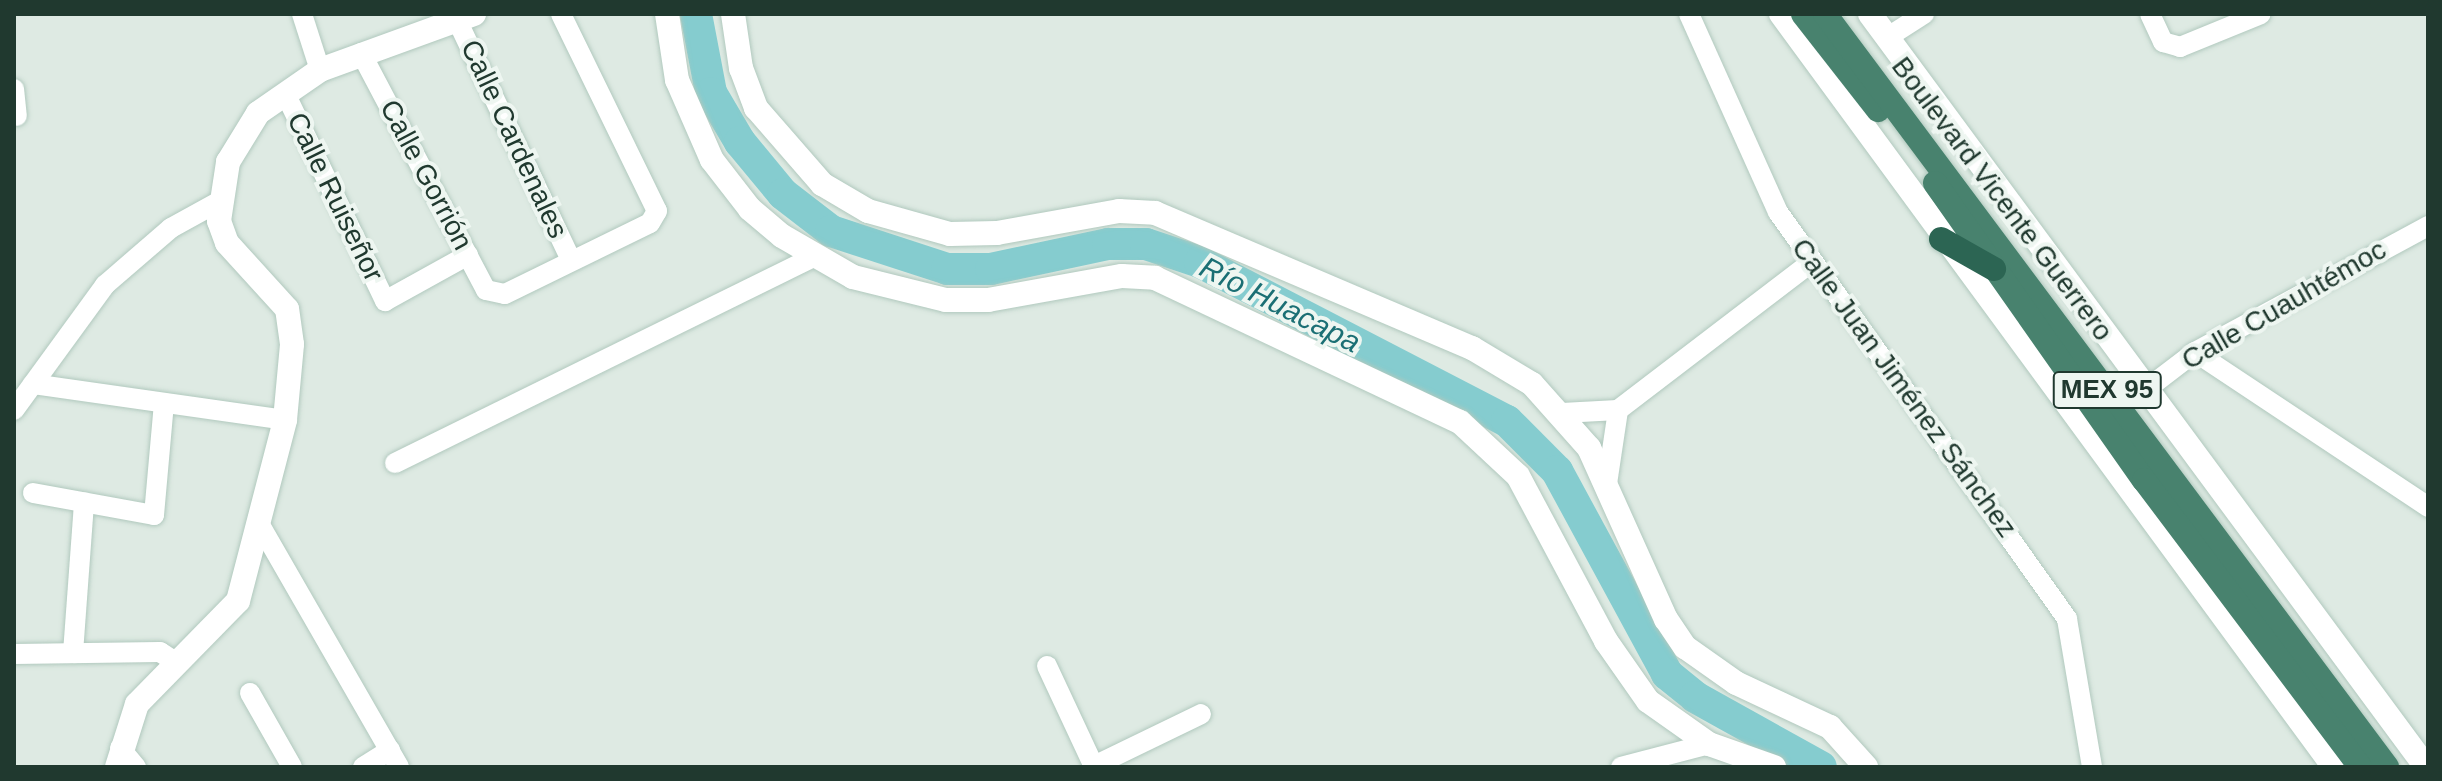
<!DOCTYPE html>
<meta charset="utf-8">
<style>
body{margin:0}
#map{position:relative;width:2442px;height:781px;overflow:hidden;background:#deeae3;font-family:Helvetica,sans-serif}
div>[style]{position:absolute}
.river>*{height:32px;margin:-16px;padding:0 16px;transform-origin:16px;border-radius:16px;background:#85cccf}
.roads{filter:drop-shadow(0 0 2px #b1c9be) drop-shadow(0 0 2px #b1c9be)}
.minor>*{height:20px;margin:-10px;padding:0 10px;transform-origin:10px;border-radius:10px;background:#fff}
.tertiary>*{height:24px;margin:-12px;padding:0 12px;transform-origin:12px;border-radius:12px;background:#fff}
.secondary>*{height:24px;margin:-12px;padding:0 12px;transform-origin:12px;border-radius:12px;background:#fff}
.trunk>*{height:24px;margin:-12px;padding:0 12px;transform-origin:12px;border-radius:12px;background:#48826e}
.motorway>*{height:24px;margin:-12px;padding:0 12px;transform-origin:12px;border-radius:12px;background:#2c6553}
span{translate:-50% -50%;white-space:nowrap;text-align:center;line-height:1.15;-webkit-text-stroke:8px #eef6f1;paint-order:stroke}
.shield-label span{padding:2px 6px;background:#eef6f1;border:2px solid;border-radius:6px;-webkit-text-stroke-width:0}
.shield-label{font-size:26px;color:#20392f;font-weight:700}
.street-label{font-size:28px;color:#20392f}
.water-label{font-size:30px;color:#1b6f74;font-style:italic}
.frame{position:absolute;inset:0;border:16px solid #20392f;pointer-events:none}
</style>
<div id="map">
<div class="river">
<div style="left:696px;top:14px;width:80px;rotate:79.2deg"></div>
<div style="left:711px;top:93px;width:57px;rotate:59.4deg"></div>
<div style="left:740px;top:142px;width:67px;rotate:50.4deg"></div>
<div style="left:783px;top:194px;width:61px;rotate:37.6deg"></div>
<div style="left:831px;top:231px;width:122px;rotate:18.1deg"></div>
<div style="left:947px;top:269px;width:44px"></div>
<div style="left:991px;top:269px;width:120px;rotate:-12.1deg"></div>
<div style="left:1108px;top:244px;width:38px"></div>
<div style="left:1146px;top:244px;width:57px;rotate:18.4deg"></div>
<div style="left:1200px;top:262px;width:346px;rotate:27.4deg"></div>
<div style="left:1507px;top:421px;width:71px;rotate:45deg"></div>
<div style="left:1557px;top:471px;width:231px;rotate:61.5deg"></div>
<div style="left:1667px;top:674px;width:36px;rotate:39deg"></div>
<div style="left:1695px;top:697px;width:144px;rotate:29.1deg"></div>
</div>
<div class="roads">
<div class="minor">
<div style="left:302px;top:14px;width:59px;rotate:72.2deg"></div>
<div style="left:1689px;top:14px;width:217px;rotate:65.8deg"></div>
<div style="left:1778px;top:212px;width:499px;rotate:54.6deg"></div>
<div style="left:2067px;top:619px;width:150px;rotate:80.4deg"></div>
<div style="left:2150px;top:14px;width:31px;rotate:65deg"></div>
<div style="left:2163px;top:42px;width:18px;rotate:16deg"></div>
<div style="left:2180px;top:47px;width:87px;rotate:-22.2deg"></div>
<div style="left:457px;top:20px;width:263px;rotate:64.6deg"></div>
<div style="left:1888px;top:37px;width:43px;rotate:-32.6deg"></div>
<div style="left:361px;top:53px;width:268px;rotate:62.2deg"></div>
<div style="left:486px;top:290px;width:19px;rotate:12deg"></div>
<div style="left:505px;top:294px;width:161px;rotate:-26.1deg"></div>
<div style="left:650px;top:223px;width:14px;rotate:-60deg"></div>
<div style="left:657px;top:211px;width:219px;rotate:-116deg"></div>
<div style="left:14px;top:89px;width:27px;rotate:84deg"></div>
<div style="left:285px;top:93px;width:231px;rotate:64.3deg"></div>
<div style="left:385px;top:301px;width:95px;rotate:-29deg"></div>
<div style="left:2195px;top:352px;width:280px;rotate:33.6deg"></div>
<div style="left:33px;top:384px;width:255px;rotate:8.1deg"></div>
<div style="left:2144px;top:391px;width:64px;rotate:-37.4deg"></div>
<div style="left:2195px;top:352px;width:265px;rotate:-28.4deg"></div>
<div style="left:14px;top:410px;width:155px;rotate:-53.9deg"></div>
<div style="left:105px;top:285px;width:87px;rotate:-40.8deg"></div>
<div style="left:171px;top:228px;width:56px;rotate:-28.9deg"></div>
<div style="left:1562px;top:413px;width:56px;rotate:-3.1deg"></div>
<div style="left:1618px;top:410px;width:245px;rotate:-37.4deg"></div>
<div style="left:395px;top:463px;width:467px;rotate:-26.2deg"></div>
<div style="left:1607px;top:484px;width:75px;rotate:-81.5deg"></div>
<div style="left:33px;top:493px;width:123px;rotate:10.3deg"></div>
<div style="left:154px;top:515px;width:112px;rotate:-84.9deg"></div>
<div style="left:260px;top:525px;width:279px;rotate:60.1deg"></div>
<div style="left:73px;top:653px;width:151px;rotate:-85.8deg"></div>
<div style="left:14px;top:654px;width:146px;rotate:-0.8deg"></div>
<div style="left:160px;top:652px;width:20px;rotate:33deg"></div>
<div style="left:1047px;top:666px;width:111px;rotate:65deg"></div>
<div style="left:250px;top:693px;width:85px;rotate:60.4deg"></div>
<div style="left:120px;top:748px;width:25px;rotate:50deg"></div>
<div style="left:363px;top:767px;width:32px;rotate:-32deg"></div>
<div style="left:1092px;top:767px;width:121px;rotate:-25.9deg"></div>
<div style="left:1621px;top:767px;width:91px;rotate:-14.6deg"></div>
</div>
<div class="tertiary">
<div style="left:117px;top:767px;width:66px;rotate:-72.4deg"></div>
<div style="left:137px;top:704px;width:144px;rotate:-45.6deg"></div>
<div style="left:238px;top:601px;width:187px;rotate:-75.4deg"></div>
<div style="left:285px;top:420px;width:76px;rotate:-84.7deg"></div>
<div style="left:292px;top:344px;width:35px;rotate:-98deg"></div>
<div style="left:287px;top:309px;width:89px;rotate:-132.3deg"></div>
<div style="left:227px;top:243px;width:23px;rotate:-110deg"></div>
<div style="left:219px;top:221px;width:60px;rotate:-81.3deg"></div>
<div style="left:228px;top:162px;width:57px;rotate:-58.5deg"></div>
<div style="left:258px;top:113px;width:75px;rotate:-34.7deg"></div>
<div style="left:320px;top:70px;width:164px;rotate:-20deg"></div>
</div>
<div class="secondary">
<div style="left:667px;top:14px;width:67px;rotate:81.4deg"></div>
<div style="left:677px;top:80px;width:87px;rotate:66.4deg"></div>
<div style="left:712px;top:160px;width:62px;rotate:52.2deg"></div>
<div style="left:750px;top:209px;width:42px;rotate:40.2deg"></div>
<div style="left:782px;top:236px;width:82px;rotate:30deg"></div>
<div style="left:853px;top:277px;width:96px;rotate:13.9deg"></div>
<div style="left:946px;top:300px;width:42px"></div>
<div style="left:988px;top:300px;width:136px;rotate:-10.2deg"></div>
<div style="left:1122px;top:276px;width:33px;rotate:3deg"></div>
<div style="left:1155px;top:278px;width:337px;rotate:25.3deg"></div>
<div style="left:1460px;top:422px;width:79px;rotate:43deg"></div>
<div style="left:1518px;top:476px;width:187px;rotate:61.9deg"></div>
<div style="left:1606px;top:641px;width:73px;rotate:55deg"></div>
<div style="left:1648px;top:701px;width:75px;rotate:35.2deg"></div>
<div style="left:1709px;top:744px;width:69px;rotate:19.5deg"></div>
<div style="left:733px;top:14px;width:55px;rotate:81.6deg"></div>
<div style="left:741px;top:68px;width:43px;rotate:69.4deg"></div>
<div style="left:756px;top:108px;width:101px;rotate:49deg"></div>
<div style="left:822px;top:184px;width:53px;rotate:30.4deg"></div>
<div style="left:868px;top:211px;width:85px;rotate:15.7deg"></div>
<div style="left:950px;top:234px;width:47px;rotate:-1.2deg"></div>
<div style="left:997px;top:233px;width:124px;rotate:-10.2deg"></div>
<div style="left:1119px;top:211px;width:36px;rotate:3deg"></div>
<div style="left:1155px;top:213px;width:345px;rotate:23.1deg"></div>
<div style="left:1472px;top:348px;width:70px;rotate:31deg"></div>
<div style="left:1532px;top:384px;width:86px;rotate:48.3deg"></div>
<div style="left:1589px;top:448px;width:188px;rotate:65.8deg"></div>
<div style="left:1666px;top:619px;width:34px;rotate:56deg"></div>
<div style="left:1685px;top:647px;width:62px;rotate:35.2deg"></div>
<div style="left:1736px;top:683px;width:104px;rotate:25.1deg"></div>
<div style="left:1830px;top:727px;width:54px;rotate:48deg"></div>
<div style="left:1781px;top:14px;width:934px;rotate:53.71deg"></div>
<div style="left:1870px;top:14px;width:936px;rotate:53.56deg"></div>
</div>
<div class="trunk">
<div style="left:1803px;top:14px;width:122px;rotate:52deg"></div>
<div style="left:1825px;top:14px;width:940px;rotate:53.26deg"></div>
<div style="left:1935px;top:183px;width:363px;rotate:54.9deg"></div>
<div style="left:2144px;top:480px;width:359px;rotate:53deg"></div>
</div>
<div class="motorway">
<div style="left:1941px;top:239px;width:61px;rotate:29.5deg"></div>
</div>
</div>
<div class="shield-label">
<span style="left:2107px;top:390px">MEX 95</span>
</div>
<div class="street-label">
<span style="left:514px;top:139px;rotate:65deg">Calle Cardenales</span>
<span style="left:426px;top:175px;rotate:62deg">Calle Gorrión</span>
<span style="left:335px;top:197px;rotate:64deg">Calle Ruiseñor</span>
<span style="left:2002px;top:199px;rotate:53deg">Boulevard Vicente Guerrero</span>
<span style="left:2284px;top:305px;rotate:-30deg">Calle Cuauhtémoc</span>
<span style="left:1904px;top:388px;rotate:54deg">Calle Juan Jiménez Sánchez</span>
</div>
<div class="water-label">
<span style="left:1280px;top:305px;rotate:27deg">Río Huacapa</span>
</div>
<div class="frame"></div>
</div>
